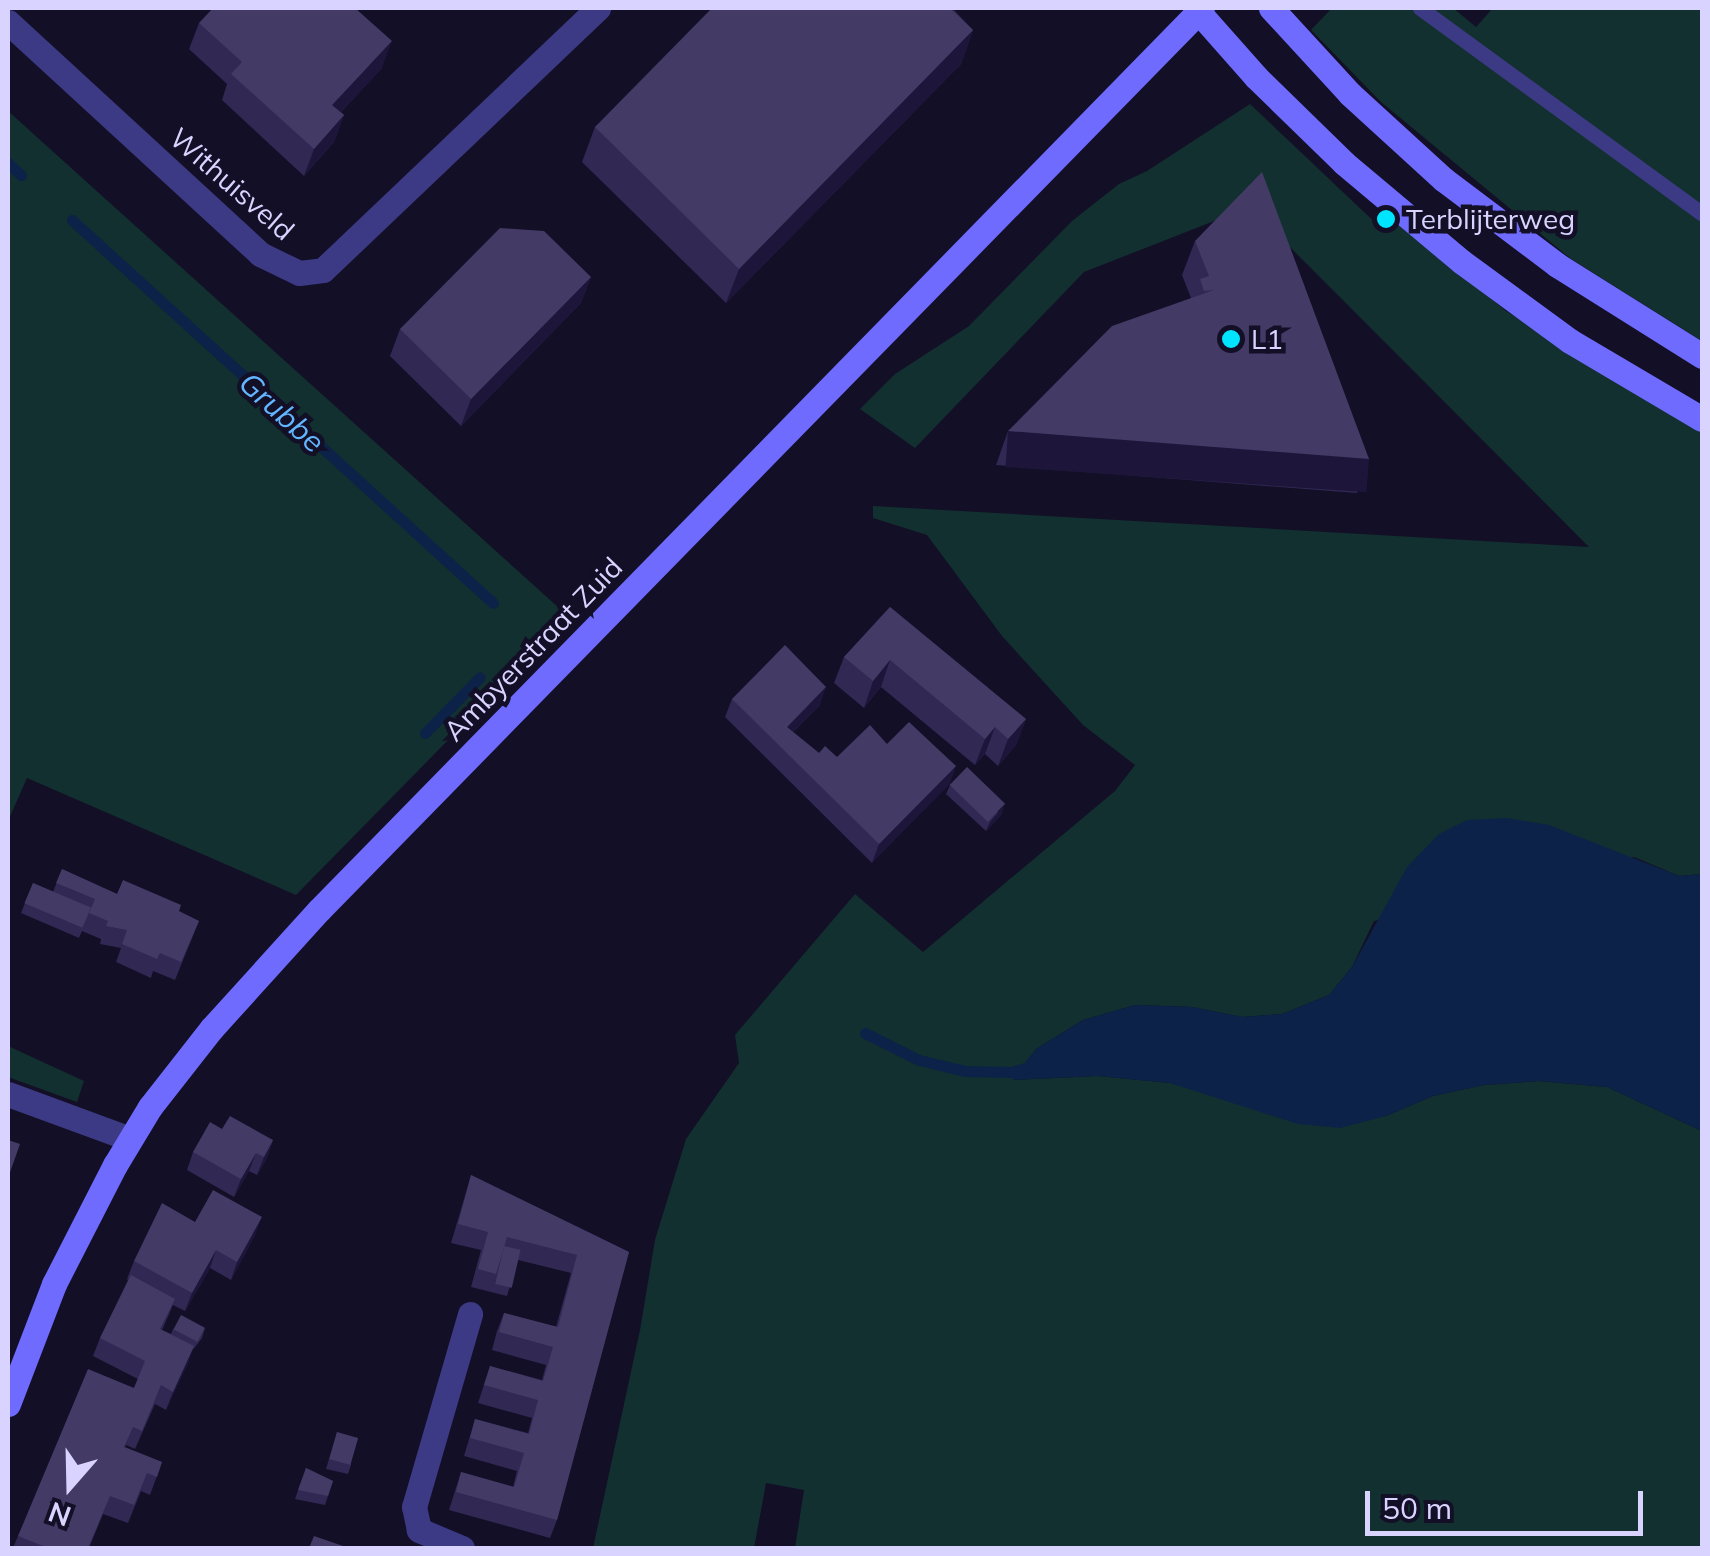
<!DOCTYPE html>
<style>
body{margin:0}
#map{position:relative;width:1710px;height:1556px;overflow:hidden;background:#130f26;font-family:Mulish,sans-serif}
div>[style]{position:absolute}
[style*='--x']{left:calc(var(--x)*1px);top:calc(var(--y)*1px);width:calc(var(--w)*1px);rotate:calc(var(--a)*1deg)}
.green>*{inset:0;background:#12302f}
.water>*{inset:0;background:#0c2248}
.stream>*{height:11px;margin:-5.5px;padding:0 5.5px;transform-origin:5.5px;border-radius:5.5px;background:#0c2248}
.lane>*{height:15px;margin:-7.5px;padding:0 7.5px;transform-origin:7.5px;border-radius:7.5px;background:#3d3a85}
.street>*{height:25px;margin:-12.5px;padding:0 12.5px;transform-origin:12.5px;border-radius:12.5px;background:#3d3a85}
.secondary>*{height:25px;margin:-12.5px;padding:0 12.5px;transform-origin:12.5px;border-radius:12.5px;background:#6f6bff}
.wall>*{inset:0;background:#312854}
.shaded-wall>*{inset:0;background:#1d163a;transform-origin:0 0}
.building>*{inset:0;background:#433a66;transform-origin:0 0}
.dots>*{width:28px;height:28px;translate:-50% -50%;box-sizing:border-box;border:5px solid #130f26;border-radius:50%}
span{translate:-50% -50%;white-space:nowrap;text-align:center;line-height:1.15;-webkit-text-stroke:9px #130f26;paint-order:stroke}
.street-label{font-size:28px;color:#d9d4ff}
.poi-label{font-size:28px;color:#d9d4ff}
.left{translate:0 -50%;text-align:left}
.water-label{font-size:30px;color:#62b6ff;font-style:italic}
.frame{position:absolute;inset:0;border:10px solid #d9d4ff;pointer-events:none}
.north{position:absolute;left:20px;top:1436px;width:100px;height:100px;-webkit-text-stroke:8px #130f26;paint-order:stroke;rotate:200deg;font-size:28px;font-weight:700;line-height:40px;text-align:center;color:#d9d4ff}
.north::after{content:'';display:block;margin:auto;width:35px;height:45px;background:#d9d4ff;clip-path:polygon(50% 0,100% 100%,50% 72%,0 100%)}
.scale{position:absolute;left:1365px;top:1491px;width:278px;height:45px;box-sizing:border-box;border:5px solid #d9d4ff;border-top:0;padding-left:12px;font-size:30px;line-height:35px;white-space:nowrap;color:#d9d4ff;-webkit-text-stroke:8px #130f26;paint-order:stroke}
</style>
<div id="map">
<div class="green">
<i style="clip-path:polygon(1332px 8px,1453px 8px,1476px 27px,1493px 8px,1702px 8px,1702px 341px,1571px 259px,1381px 102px,1311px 30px)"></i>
<i style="clip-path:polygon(1250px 104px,1384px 231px,1397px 223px,1506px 311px,1702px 428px,1702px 874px,1679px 876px,1634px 857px,1374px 921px,1352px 967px,1329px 995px,1282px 1014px,1242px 1017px,1192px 1007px,1135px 1005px,1083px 1020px,1036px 1049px,1013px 1080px,1098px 1076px,1170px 1083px,1234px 1101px,1386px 1116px,1433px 1096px,1484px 1085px,1539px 1081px,1607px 1087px,1702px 1131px,1702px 1548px,795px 1548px,804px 1490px,766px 1483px,754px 1548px,593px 1548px,640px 1330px,655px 1240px,686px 1139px,739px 1063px,735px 1035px,855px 894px,923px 952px,1115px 791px,1135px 765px,1083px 725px,1002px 636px,927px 535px,873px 518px,873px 506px,1589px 547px,1250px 207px,1084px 272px,915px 448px,860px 409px,895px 374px,969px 326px,1072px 221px,1119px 184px,1147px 171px)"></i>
<i style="clip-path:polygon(8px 111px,569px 617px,296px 895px,27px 778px,8px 821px)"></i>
<i style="clip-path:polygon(8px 1046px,84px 1081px,77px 1102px,8px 1077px)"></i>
</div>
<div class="water">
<i style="clip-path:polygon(1507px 818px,1549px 825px,1679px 876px,1702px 874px,1702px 1131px,1607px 1087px,1539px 1081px,1484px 1085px,1433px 1096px,1386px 1116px,1340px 1128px,1298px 1124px,1170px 1083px,1098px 1076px,1012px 1080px,1036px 1049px,1083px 1020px,1135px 1005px,1192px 1007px,1242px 1017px,1282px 1014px,1329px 995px,1352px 967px,1407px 867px,1439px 834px,1467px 820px)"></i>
</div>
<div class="stream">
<i style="--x:8;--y:163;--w:18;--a:43"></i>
<i style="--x:72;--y:220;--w:569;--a:42.29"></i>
<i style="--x:425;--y:733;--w:78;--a:-45.5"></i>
<i style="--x:865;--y:1033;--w:60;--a:26.6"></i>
<i style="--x:919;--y:1060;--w:47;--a:13.4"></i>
<i style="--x:965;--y:1071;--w:46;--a:1.2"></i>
<i style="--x:1011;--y:1072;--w:22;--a:-16"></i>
</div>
<div class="lane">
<i style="--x:1420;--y:8;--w:349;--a:36.1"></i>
</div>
<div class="street">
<i style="--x:8;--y:22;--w:343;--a:42.6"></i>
<i style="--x:260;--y:254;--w:43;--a:26"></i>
<i style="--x:299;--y:273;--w:24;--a:-7"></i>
<i style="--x:323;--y:270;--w:380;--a:-43.6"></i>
<i style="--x:8;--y:1094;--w:130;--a:20.2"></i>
<i style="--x:462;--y:1548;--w:47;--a:-157.3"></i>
<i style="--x:419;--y:1530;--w:24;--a:-102"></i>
<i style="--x:414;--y:1507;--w:201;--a:-73.8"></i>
</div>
<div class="secondary">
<i style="--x:1195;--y:8;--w:92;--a:48.5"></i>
<i style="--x:1256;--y:77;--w:123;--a:44.3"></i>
<i style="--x:1344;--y:163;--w:154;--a:40"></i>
<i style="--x:1462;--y:262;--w:134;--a:36.2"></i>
<i style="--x:1570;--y:341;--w:153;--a:30.6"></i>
<i style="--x:1271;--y:8;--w:117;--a:47.4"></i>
<i style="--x:1350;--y:94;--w:126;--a:42.4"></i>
<i style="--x:1443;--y:179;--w:143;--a:37"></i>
<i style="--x:1557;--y:265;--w:171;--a:32.1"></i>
<i style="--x:8;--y:1404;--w:129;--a:-69"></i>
<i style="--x:54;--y:1284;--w:134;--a:-62.9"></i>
<i style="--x:115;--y:1165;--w:68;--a:-58.9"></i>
<i style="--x:150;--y:1107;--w:100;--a:-51.9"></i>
<i style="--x:212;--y:1028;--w:159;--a:-47.8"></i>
<i style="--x:319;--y:910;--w:1262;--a:-45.61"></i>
</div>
<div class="wall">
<i style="clip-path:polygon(954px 10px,973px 30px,961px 64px,726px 303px,582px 162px,595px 127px)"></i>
<i style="clip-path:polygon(199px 23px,382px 68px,341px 112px,344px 115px,334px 142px,304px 176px,222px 100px,227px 84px,189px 49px)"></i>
<i style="clip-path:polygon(1195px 241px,1369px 459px,1357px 493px,996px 465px,1008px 431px,1191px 298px,1182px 275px)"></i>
<i style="clip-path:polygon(591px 277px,581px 303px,461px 426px,390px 356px,400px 329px)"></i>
<i style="clip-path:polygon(890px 607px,1026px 719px,1016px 745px,998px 766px,985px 754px,975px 765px,881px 687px,864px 708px,834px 683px,844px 657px)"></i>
<i style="clip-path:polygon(732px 699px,820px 705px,793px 732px,819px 753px,837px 757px,887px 744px,956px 766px,872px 863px,725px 717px)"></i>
<i style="clip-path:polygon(950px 785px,1002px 814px,986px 831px,946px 794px)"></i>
<i style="clip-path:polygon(62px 869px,117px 894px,179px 912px,199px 921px,175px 980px,153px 971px,151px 978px,116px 962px,121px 948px,100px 944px,101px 939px,82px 931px,79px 938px,21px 913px,33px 883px,53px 892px)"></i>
<i style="clip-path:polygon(222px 1129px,273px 1140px,267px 1158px,257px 1175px,249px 1171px,234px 1197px,187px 1170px,193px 1152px)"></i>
<i style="clip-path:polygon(471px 1175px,629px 1252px,557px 1520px,550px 1538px,449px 1510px,461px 1472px,513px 1487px,517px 1471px,464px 1456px,475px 1419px,528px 1433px,532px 1418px,478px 1403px,490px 1366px,542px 1380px,546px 1365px,492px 1350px,497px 1331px,504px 1313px,556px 1327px,571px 1273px,518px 1260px,507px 1296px,471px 1287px,481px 1250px,451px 1243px)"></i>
<i style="clip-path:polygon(195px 1222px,255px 1235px,231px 1280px,210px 1268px,185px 1311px,173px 1305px,162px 1330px,171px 1334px,173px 1329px,205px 1328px,202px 1338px,192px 1351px,166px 1410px,155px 1404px,135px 1449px,126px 1445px,125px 1447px,162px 1462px,150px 1495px,141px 1491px,128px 1523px,103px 1514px,89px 1548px,13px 1548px,18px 1536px,134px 1388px,138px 1379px,93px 1356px,100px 1338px,128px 1280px,127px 1279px,134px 1261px)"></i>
<i style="clip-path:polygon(337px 1432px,351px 1465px,348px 1474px,326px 1469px)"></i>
<i style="clip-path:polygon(306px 1468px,333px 1481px,325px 1505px,295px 1499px)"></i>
</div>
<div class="shaded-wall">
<i style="clip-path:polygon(973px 30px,961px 64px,726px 303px,739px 269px)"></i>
<i style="clip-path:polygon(392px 41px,382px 68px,323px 131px,332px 105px)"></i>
<i style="clip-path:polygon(344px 115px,334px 142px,304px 176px,314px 149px)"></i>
<i style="clip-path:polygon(591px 277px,581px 303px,461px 426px,471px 399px)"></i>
<i style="left:1008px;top:431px;width:362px;height:36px;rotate:4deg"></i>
<i style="clip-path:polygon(890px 660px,881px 687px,864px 708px,873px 681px)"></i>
<i style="clip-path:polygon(826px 687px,820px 705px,780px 745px,787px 727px)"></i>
<i style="clip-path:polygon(1026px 719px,1016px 745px,998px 766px,1008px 739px)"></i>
<i style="clip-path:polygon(995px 727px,985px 754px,975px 765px,985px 739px)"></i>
<i style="clip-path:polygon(956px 766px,950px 784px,872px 863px,879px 844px)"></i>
<i style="clip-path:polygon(1005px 804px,1002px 814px,986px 831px,990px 822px)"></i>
<i style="clip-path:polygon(273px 1140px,267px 1158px,257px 1175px,264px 1157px)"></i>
<i style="clip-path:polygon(256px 1153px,249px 1171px,234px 1197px,241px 1179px)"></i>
<i style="clip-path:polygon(262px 1217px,255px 1235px,231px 1280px,237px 1262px)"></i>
<i style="clip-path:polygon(216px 1250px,210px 1268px,185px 1311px,192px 1293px)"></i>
<i style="clip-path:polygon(194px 1346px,188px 1364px,166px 1410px,173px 1392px)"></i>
</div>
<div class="building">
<i style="clip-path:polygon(213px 8px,355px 8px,392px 41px,332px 105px,344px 115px,314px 149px,231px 74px,242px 62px,199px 23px)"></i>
<i style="clip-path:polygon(712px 8px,950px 8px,973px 30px,739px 269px,595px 127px)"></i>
<i style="clip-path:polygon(1262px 172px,1369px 459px,1008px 431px,1112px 326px,1214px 290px,1204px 291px,1200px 279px,1209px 276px,1195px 241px)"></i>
<i style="clip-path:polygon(500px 228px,544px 231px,591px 277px,471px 399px,400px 329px)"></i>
<i style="clip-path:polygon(890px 607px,1026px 719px,1008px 739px,995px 727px,985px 739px,890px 660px,873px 681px,844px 657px)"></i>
<i style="clip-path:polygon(785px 645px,826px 687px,787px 727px,819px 753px,825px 746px,837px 757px,870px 725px,887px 744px,909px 722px,956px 766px,879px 844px,732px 699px)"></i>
<i style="left:967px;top:767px;width:53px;height:25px;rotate:44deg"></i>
<i style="clip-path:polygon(62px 869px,117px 894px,123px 880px,181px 905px,179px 911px,199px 921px,181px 962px,160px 953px,157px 959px,122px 944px,127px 930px,106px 926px,108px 921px,89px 913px,95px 899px,56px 883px)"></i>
<i style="left:33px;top:883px;width:63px;height:22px;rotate:23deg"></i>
<i style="clip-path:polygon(230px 1116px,273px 1140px,264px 1157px,256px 1153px,241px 1179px,193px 1152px,210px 1122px,222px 1129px)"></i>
<i style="clip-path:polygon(8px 1140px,20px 1144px,8px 1178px)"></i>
<i style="clip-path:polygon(471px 1175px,629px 1252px,557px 1520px,456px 1492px,461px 1472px,514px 1487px,524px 1453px,470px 1438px,475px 1419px,529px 1434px,538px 1400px,484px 1385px,490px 1366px,543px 1381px,553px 1347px,499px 1332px,504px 1313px,558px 1327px,577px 1255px,507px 1237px,496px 1274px,478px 1269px,488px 1232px,458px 1224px)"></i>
<i style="clip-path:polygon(213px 1190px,262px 1217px,237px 1262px,216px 1250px,192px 1293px,134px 1261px,162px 1203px,195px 1222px)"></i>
<i style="left:504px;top:1246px;width:17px;height:39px;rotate:13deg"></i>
<i style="clip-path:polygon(131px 1275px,175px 1299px,160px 1329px,194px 1346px,173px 1392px,161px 1385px,142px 1431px,133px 1427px,124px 1447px,162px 1462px,157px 1477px,147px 1473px,134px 1505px,110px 1496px,88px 1548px,48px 1548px,18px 1536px,88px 1369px,134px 1388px,145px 1361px,100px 1338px)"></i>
<i style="left:181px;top:1315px;width:27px;height:16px;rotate:28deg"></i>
<i style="left:337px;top:1432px;width:22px;height:28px;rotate:16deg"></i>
<i style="clip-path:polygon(306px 1468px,333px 1481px,328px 1496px,298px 1490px)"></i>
<i style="clip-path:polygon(314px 1536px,349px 1548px,309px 1548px)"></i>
</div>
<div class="dots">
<i style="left:1386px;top:219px;background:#00e5ff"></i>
<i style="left:1231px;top:339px;background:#00e5ff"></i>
</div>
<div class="street-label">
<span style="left:232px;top:184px;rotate:41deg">Withuisveld</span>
<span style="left:533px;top:649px;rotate:-46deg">Ambyerstraat Zuid</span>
</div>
<div class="poi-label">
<span class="left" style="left:1406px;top:219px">Terblijterweg</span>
<span class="left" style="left:1251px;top:339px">L1</span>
</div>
<div class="water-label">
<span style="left:282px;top:412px;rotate:42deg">Grubbe</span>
</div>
<div class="frame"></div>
<div class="north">N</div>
<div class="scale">50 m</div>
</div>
